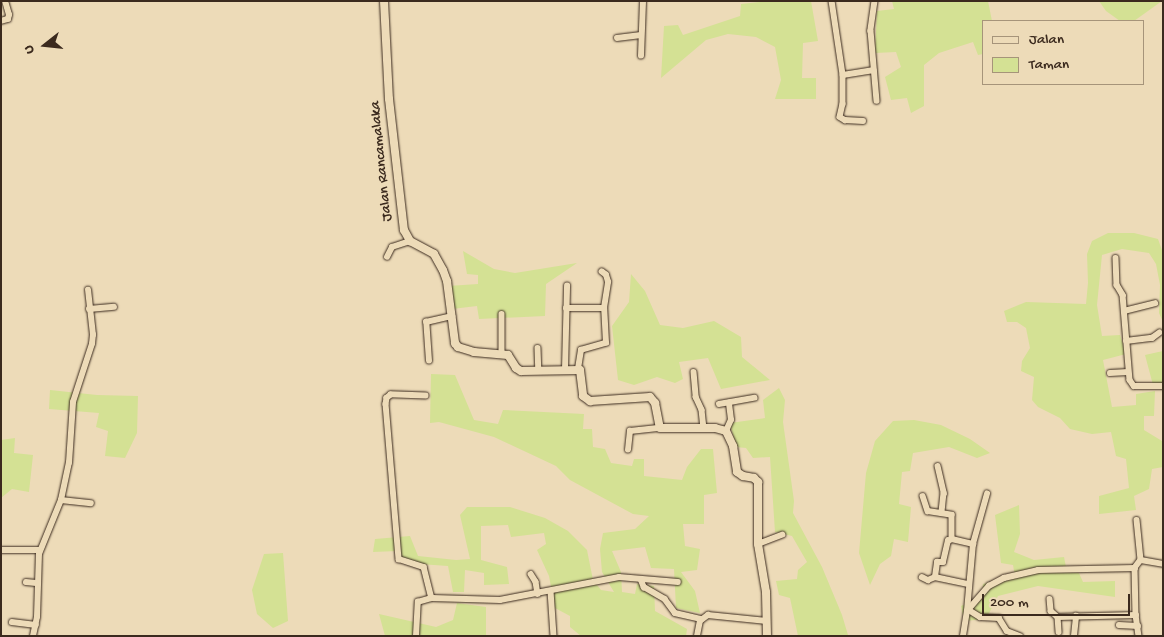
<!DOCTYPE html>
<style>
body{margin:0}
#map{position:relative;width:1164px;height:637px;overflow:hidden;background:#eddbb8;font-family:"Gochi Hand",sans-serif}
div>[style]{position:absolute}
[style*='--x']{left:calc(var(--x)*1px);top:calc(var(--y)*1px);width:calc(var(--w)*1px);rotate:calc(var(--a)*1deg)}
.green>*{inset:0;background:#d4e194}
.roads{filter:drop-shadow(0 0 1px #3b2a1e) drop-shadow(0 0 1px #3b2a1e)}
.street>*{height:5.5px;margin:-2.75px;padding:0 2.75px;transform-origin:2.75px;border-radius:2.75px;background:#eddbb8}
.secondary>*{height:8px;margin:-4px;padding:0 4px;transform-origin:4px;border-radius:4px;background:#eddbb8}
span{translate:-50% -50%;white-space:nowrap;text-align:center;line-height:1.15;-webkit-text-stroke:4px #eddbb8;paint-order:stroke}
.street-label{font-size:15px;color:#3b2a1e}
.frame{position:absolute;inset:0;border:2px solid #3b2a1e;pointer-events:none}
.legend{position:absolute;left:982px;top:20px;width:162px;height:65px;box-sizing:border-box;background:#eddbb8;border:1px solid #a6947a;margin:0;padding:6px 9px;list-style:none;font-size:15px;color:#3b2a1e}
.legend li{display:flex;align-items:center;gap:10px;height:25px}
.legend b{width:25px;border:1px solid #a6947a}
.north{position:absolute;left:20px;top:20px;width:50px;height:50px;-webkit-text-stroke:4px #eddbb8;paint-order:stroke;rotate:254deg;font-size:14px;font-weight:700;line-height:20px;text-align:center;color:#3b2a1e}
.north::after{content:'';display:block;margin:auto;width:18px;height:22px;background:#3b2a1e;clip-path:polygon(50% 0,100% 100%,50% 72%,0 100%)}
.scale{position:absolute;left:982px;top:594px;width:148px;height:22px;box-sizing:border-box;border:2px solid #3b2a1e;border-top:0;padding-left:6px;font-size:15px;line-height:18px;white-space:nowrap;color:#3b2a1e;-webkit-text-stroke:4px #eddbb8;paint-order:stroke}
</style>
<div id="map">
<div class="green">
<i style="clip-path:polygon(768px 1px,811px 1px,818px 41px,803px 43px,802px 78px,816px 78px,816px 99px,775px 99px,781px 80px,775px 47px,756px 37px,728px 34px,706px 40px,661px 78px,664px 26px,678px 25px,683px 35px,740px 16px,741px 4px)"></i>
<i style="clip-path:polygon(892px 1px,988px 1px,992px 21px,983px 21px,983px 54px,978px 55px,973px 42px,939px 53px,924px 65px,924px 106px,911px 113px,907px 98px,891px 100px,885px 77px,901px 67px,896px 52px,875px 53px,877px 11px,894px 9px)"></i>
<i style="clip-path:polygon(1099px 1px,1162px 1px,1134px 21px,1120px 21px,1106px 11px)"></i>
<i style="clip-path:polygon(1108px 233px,1134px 233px,1158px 239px,1163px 253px,1163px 322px,1159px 313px,1160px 285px,1156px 264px,1149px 253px,1122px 249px,1102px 255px,1097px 305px,1102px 336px,1120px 335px,1126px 354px,1103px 360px,1112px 407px,1136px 405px,1136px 394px,1155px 391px,1154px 416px,1144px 416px,1144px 430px,1162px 441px,1163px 467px,1152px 469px,1149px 489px,1134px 496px,1136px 510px,1099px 514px,1099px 496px,1129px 488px,1126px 459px,1116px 456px,1111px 432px,1092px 434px,1070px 429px,1060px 418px,1038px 407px,1032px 400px,1034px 377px,1021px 371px,1022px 361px,1030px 348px,1026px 328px,1017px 322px,1007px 322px,1004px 311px,1026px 302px,1086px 304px,1088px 283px,1087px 254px,1092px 241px)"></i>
<i style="clip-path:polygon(463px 251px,494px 269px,515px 273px,577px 263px,546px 284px,545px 316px,479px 319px,477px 306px,452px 309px,448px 286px,478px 284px,478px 275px,467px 274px)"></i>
<i style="clip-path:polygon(631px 274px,645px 291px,660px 325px,683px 328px,714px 321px,741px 337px,742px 357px,770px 380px,721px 389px,708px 358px,679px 362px,683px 379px,675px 383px,657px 377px,634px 385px,618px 380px,612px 326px,629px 302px)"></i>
<i style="clip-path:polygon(1163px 351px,1163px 384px,1153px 385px,1145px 355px)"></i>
<i style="clip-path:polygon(431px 374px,455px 375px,474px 420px,498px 424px,503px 410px,584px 414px,583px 429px,592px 429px,593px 447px,605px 449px,611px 463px,632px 466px,634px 459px,644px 459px,644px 476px,682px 480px,687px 467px,701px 449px,713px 449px,717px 493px,704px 495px,704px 524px,683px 524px,685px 546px,700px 549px,697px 570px,681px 572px,695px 591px,700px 613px,676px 608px,674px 569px,651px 568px,645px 547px,612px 551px,621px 572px,622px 592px,635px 594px,637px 584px,654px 586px,655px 611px,687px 629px,686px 636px,581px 636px,570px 627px,570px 616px,555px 608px,549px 576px,537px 550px,546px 544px,544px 533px,511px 537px,508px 525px,481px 526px,481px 560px,507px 567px,509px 584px,484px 585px,484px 573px,465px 570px,464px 592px,453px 592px,448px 566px,405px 563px,397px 551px,373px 552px,375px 539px,410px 536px,418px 556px,456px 560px,470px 559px,460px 515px,467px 507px,510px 507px,545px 518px,568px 531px,587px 550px,593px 580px,601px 590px,614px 592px,602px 572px,600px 549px,603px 533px,635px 529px,649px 516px,633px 514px,570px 480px,556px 466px,494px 437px,439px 422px,430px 423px)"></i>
<i style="clip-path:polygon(779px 388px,785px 400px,783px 422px,794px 501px,793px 513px,822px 567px,842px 615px,848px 635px,852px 636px,798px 636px,790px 598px,779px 595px,776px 581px,797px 579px,798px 570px,807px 562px,792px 536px,775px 532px,770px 457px,753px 458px,746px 448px,736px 447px,730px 423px,765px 418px,763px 400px)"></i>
<i style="clip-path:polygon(50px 390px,97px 395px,138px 396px,137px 433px,125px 458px,105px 456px,108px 431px,96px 427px,99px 413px,49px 409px)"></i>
<i style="clip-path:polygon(914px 420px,941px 425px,970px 439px,990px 453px,977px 458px,949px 447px,913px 453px,910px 471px,902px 472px,899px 504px,911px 507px,908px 542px,894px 539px,891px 556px,880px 564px,870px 585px,859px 553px,866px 473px,875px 441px,893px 421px)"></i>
<i style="clip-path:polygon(15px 438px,14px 453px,33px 455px,29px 492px,12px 489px,1px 498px,1px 440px)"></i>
<i style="clip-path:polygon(1019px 505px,1020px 534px,1014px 552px,1034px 560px,1064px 557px,1067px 572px,1079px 573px,1083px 582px,1115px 581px,1115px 597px,1038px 586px,998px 596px,986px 619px,964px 621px,961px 606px,982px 596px,983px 584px,1015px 576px,1013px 565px,1001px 563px,995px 515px)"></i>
<i style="clip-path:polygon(283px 553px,288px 621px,273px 628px,257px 614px,252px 590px,264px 554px)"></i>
<i style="clip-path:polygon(457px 603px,486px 607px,486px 636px,385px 636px,379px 614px,436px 627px,453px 620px)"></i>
</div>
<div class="roads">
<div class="street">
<i style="--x:832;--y:1;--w:75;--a:81.5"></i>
<i style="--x:843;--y:75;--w:29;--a:90"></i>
<i style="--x:843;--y:104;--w:13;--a:103"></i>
<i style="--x:840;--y:117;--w:6;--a:31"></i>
<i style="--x:845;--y:120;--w:18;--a:3"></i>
<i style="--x:875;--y:1;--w:30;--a:98"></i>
<i style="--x:871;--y:31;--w:70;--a:85.1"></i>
<i style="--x:1;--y:21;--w:7;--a:-16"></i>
<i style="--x:8;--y:19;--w:4;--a:-76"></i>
<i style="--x:9;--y:15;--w:15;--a:-106"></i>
<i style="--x:617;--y:38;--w:24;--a:-7"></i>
<i style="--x:641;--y:56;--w:55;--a:-87.9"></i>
<i style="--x:843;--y:75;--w:31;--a:-9"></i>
<i style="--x:387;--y:257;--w:11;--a:-63"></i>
<i style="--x:392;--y:247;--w:19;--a:-18"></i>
<i style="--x:1116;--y:258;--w:27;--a:88"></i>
<i style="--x:1117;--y:285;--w:12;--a:59"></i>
<i style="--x:1123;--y:295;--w:85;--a:85.3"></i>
<i style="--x:1130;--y:380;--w:7;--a:56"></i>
<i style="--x:1134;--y:386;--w:29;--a:0"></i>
<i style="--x:566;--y:308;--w:38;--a:0"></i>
<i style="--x:89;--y:309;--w:25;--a:-5"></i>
<i style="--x:1124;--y:311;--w:32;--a:-14"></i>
<i style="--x:502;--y:314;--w:40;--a:90"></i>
<i style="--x:1126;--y:341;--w:26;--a:-7"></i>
<i style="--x:1152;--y:338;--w:9;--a:-36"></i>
<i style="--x:538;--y:348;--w:23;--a:88"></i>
<i style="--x:429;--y:361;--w:39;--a:-94"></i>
<i style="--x:426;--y:322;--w:27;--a:-13"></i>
<i style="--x:578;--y:369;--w:19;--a:-81"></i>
<i style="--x:581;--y:350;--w:26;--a:-16"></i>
<i style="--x:606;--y:343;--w:35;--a:-93"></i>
<i style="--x:604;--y:308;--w:26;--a:-81"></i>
<i style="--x:608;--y:282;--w:7;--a:-106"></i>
<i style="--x:606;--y:275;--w:5;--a:-143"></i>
<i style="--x:565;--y:370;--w:84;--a:-88.6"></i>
<i style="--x:694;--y:372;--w:25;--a:85"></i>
<i style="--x:696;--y:397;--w:14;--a:65"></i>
<i style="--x:702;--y:410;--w:18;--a:84"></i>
<i style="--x:1110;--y:373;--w:18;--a:-3"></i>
<i style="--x:426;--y:396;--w:35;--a:-178"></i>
<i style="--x:391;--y:395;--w:5;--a:143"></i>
<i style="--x:387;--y:398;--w:6;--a:99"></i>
<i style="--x:386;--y:404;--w:156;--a:85.2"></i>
<i style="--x:399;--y:559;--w:26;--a:18"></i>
<i style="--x:424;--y:567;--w:32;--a:76"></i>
<i style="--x:719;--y:404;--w:36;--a:-10"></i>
<i style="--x:726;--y:431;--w:12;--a:-66"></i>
<i style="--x:731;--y:420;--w:17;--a:-97"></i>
<i style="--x:628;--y:450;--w:19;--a:-84"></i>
<i style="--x:630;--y:431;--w:30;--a:-6"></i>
<i style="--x:938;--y:466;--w:28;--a:77"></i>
<i style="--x:944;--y:493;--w:20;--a:96"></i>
<i style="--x:923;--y:496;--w:16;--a:72"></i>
<i style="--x:928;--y:511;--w:24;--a:9"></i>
<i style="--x:952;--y:515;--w:24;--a:90"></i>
<i style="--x:952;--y:539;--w:22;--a:13"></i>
<i style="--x:61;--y:500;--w:30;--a:6"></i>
<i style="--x:1137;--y:520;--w:40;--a:84.3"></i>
<i style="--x:1141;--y:560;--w:10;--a:127"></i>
<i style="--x:1135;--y:568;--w:47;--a:88.8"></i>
<i style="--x:1136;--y:615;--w:21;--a:82"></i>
<i style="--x:758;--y:544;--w:26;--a:-21"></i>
<i style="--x:1;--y:550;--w:39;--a:0"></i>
<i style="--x:1141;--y:560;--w:22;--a:10"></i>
<i style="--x:531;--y:574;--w:9;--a:58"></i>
<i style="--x:536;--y:582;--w:12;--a:81"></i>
<i style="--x:922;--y:577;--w:7;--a:27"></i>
<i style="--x:928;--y:580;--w:8;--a:-23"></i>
<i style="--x:935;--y:577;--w:34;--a:12"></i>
<i style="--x:935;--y:577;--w:15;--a:-82"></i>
<i style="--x:937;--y:562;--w:6;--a:0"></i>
<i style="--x:943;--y:562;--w:22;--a:-77"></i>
<i style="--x:948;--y:541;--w:4;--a:-27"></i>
<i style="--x:641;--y:579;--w:9;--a:69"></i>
<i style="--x:644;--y:587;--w:24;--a:30"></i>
<i style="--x:665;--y:599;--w:17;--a:54"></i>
<i style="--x:675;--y:613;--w:27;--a:13"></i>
<i style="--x:26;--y:582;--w:10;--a:6"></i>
<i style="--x:551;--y:591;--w:45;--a:86.2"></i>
<i style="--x:1050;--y:599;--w:12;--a:85"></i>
<i style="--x:1051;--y:611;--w:9;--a:41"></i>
<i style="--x:1058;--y:617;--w:78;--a:-1.5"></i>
<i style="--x:969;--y:610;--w:13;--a:32"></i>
<i style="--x:980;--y:617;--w:19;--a:3"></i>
<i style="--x:999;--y:618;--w:15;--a:58"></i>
<i style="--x:1007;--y:631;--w:14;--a:21"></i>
<i style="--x:967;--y:611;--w:67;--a:-84.9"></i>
<i style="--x:973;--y:544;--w:52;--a:-74.4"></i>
<i style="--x:1058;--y:617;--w:15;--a:86"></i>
<i style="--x:12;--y:622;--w:24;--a:7"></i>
<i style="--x:1119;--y:625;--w:19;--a:3"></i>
<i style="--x:33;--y:636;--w:19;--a:-78"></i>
<i style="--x:37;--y:617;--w:63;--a:-88.2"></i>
<i style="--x:39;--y:554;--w:58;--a:-67.8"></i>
<i style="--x:61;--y:500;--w:38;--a:-78"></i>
<i style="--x:69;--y:463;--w:61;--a:-86.2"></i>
<i style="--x:73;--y:402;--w:61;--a:-71.9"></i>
<i style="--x:92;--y:344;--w:9;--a:-84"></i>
<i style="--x:93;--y:335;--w:45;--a:-96.3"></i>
<i style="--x:416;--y:636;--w:34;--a:-87"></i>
<i style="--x:418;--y:602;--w:15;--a:-16"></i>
<i style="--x:432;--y:598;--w:68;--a:1.7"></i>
<i style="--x:500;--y:600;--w:121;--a:-10.9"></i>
<i style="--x:619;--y:577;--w:59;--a:4.8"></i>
<i style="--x:697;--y:636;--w:15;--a:-79"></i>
<i style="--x:700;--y:621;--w:10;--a:-37"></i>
<i style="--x:708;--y:615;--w:59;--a:5.8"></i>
<i style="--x:963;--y:636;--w:25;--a:-81"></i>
<i style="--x:967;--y:611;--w:33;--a:-49"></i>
<i style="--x:989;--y:586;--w:17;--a:-28"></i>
<i style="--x:1004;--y:578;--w:35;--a:-13"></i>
<i style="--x:1038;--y:570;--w:97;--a:-1.2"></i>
<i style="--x:1074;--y:636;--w:20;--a:-84"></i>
</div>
<div class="secondary">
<i style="--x:384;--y:1;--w:98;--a:87.1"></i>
<i style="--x:389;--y:99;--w:132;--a:83.5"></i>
<i style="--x:404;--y:230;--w:13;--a:61"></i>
<i style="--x:410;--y:241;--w:27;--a:28"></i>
<i style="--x:434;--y:254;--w:18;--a:61"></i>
<i style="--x:443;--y:270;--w:12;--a:70"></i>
<i style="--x:447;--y:281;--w:63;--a:82.6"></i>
<i style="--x:455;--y:343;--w:5;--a:53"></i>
<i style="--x:458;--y:347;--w:17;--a:17"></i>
<i style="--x:474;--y:352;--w:34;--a:5"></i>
<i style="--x:508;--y:355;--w:15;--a:58"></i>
<i style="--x:516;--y:368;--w:6;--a:31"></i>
<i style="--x:521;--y:371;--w:59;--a:-1"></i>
<i style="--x:580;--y:370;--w:26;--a:83"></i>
<i style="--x:583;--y:396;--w:9;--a:36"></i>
<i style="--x:590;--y:401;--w:60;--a:-3.8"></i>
<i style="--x:650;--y:397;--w:8;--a:50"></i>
<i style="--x:655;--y:403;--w:25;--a:79"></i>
<i style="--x:660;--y:428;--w:55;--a:0"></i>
<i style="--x:715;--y:428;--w:11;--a:15"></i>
<i style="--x:726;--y:431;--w:17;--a:65"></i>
<i style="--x:733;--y:446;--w:26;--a:81"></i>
<i style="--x:737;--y:472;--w:7;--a:34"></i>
<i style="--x:743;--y:476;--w:11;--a:10"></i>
<i style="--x:754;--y:478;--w:6;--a:45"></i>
<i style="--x:758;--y:482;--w:62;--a:90"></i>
<i style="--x:758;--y:544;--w:49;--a:80.5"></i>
<i style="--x:766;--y:592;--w:44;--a:88.7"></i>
</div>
</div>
<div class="street-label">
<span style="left:382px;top:161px;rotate:-96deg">Jalan Rancamalaka</span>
</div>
<div class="frame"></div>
<ul class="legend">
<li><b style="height:6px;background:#eddbb8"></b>Jalan</li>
<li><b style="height:14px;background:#d4e194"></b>Taman</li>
</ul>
<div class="north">U</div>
<div class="scale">200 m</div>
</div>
